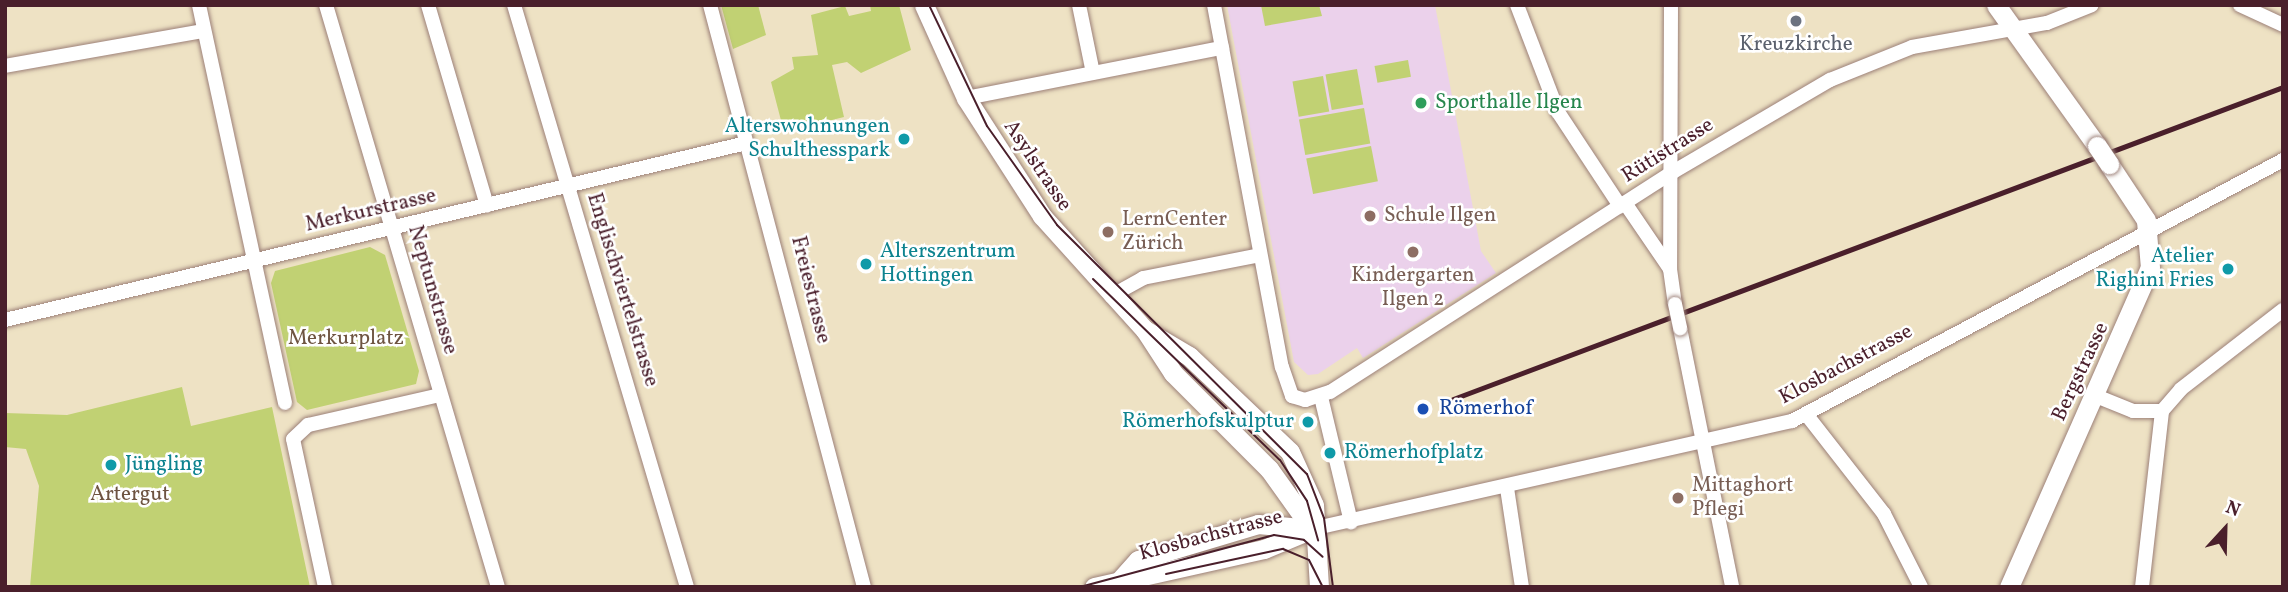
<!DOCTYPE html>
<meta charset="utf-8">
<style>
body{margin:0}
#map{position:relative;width:2288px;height:592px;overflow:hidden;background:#eee2c4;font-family:Vollkorn,serif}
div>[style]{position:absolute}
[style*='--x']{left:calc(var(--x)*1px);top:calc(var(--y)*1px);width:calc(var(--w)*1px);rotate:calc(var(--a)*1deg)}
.built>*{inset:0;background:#ebd1eb}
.green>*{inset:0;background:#c1d173;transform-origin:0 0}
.roads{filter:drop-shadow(0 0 2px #9c8078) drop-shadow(0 0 2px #9c8078)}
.street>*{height:14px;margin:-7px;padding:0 7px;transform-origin:7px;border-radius:7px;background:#fff}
.secondary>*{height:19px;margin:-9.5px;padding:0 9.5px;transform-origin:9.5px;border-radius:9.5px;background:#fff}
.tram>*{height:2px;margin:-1px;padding:0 1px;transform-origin:1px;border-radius:1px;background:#4a1f2b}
.rail>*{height:5px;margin:-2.5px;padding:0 2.5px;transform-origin:2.5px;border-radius:2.5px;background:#4a1f2b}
.bridges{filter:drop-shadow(0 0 2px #9c8078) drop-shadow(0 0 2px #9c8078)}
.street-bridge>*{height:14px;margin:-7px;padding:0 7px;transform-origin:7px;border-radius:7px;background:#fff}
.secondary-bridge>*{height:19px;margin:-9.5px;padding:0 9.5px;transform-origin:9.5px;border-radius:9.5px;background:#fff}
.dots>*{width:19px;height:19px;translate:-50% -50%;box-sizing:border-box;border:4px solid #fff;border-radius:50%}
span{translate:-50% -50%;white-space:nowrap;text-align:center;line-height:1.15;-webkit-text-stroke:5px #fff;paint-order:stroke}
.worship-label{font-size:21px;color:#5b616d}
.leisure-label{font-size:21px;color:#27864d}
.left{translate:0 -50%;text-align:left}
.culture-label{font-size:21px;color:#0d838f}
.right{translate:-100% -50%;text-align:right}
.street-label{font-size:21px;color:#4a1f2b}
.education-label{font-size:21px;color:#785e54}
.park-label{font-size:21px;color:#6e5441}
.transit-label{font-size:21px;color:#164399}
.frame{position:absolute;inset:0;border:7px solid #4a1f2b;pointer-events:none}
.north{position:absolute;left:2190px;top:494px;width:70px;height:70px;-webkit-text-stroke:5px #fff;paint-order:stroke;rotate:22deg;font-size:19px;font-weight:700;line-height:28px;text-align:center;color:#4a1f2b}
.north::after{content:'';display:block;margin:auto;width:24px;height:32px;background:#4a1f2b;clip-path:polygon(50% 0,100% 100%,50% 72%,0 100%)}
</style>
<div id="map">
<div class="built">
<i style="clip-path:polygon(1227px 5px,1435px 5px,1481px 251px,1496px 273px,1363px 358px,1357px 348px,1318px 374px,1308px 375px,1294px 362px)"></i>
</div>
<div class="green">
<i style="clip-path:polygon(721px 5px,758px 5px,766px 35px,733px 49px)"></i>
<i style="clip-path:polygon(870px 5px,899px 5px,911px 50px,861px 73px,847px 62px,832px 65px,844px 117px,784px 132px,771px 82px,794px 69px,792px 57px,818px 55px,811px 15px,845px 6px,849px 16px,871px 11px)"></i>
<i style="clip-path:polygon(1261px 5px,1319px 5px,1322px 16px,1265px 26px)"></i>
<i style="left:1408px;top:60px;width:17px;height:34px;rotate:80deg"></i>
<i style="left:1357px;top:69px;width:36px;height:32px;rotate:80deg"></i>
<i style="left:1323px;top:76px;width:36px;height:31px;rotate:80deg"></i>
<i style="left:1364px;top:108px;width:36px;height:66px;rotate:80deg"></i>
<i style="left:1371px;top:146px;width:36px;height:66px;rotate:79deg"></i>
<i style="clip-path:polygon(370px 247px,385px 255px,419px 371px,416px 384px,307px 410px,297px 402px,271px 283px,275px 271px)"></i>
<i style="clip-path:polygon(182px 387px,191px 426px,272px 407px,310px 587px,30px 587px,39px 486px,26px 449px,5px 447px,5px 413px,67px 415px)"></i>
</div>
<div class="roads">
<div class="street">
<i style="--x:199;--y:5;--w:407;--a:77.8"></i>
<i style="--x:326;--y:5;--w:607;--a:73.54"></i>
<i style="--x:428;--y:5;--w:209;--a:73.6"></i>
<i style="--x:514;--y:5;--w:607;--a:73.45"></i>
<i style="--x:710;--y:5;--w:602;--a:75.18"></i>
<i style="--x:1079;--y:5;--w:69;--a:78.4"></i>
<i style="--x:1214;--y:5;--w:368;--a:79.4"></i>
<i style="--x:1282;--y:367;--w:31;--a:71"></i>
<i style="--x:1292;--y:396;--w:14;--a:17"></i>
<i style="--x:1305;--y:400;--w:26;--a:-18"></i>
<i style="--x:1330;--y:392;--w:407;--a:-32.7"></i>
<i style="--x:1673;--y:172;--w:182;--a:-30.4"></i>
<i style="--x:1830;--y:80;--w:88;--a:-21.9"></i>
<i style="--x:1912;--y:47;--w:137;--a:-10.1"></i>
<i style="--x:2047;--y:23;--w:48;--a:-21.8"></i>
<i style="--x:1517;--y:5;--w:115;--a:69"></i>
<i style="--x:1558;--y:112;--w:113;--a:56.6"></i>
<i style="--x:1671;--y:5;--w:264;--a:90.2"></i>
<i style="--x:1670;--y:269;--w:35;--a:82"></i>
<i style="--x:2240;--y:5;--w:47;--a:24.9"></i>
<i style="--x:5;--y:66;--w:202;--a:-10"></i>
<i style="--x:966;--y:98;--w:261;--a:-11.1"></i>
<i style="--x:1625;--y:203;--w:80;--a:55.7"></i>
<i style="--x:1111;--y:296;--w:37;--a:-29"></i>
<i style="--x:1143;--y:278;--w:119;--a:-11.1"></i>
<i style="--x:5;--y:320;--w:762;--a:-13.43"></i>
<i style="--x:1680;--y:328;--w:264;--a:78.6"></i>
<i style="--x:2096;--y:396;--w:40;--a:22"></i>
<i style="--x:2133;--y:411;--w:29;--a:0"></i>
<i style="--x:1321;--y:397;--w:129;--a:76.5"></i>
<i style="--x:1806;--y:414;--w:127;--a:52"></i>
<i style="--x:1884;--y:514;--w:82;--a:63.1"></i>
<i style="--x:1507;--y:488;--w:100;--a:81.4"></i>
<i style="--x:1312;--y:529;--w:492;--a:-12.7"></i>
<i style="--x:1792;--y:421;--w:556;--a:-27.99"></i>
<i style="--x:325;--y:587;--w:151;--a:-102.2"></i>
<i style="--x:293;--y:439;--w:21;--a:-43"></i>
<i style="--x:308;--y:425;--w:135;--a:-12.8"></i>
<i style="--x:2142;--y:587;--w:177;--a:-83.5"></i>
<i style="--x:2162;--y:411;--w:29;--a:-49"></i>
<i style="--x:2181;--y:389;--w:129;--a:-37.8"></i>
</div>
<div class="secondary">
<i style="--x:924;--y:5;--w:102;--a:65.7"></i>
<i style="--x:966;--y:98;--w:140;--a:57.2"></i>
<i style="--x:1042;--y:216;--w:154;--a:47.9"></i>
<i style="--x:1145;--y:330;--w:51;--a:30.6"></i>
<i style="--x:1189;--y:356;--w:139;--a:43.5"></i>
<i style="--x:1290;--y:452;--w:58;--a:65.6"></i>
<i style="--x:1314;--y:505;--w:82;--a:86.5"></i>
<i style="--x:1996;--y:5;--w:173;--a:54.4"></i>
<i style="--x:1145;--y:330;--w:51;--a:56.9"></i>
<i style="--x:1173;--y:373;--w:136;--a:45"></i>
<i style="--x:1269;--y:469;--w:74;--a:54.4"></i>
<i style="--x:1120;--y:580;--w:27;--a:-48"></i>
<i style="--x:1138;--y:560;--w:125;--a:-16.7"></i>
<i style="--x:1258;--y:524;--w:53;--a:5.4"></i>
<i style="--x:1094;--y:587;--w:174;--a:-12.6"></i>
<i style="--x:1264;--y:549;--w:52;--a:-22.6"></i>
<i style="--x:2009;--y:587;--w:349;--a:-66.2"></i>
<i style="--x:2150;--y:268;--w:48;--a:-94.8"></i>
<i style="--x:2146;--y:220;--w:67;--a:-123.5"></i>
</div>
</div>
<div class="tram">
<i style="--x:929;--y:5;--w:134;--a:64.4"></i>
<i style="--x:987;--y:126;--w:121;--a:54.7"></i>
<i style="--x:1057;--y:225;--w:353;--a:44.9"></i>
<i style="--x:1307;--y:474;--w:47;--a:68.9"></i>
<i style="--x:1324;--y:518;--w:70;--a:82.6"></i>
<i style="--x:1093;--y:279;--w:260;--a:44.1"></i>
<i style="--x:1280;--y:460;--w:49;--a:56.6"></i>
<i style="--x:1307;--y:501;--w:41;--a:74.2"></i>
<i style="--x:1166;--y:574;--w:120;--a:-12.1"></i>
<i style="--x:1283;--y:549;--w:28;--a:23"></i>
<i style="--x:1309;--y:560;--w:30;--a:63"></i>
<i style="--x:1080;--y:587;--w:201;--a:-15"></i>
<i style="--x:1274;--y:535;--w:30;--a:9"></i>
<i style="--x:1304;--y:540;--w:25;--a:42"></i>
</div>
<div class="rail">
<i style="--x:1453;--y:399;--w:887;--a:-20.6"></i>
</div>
<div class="bridges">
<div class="street-bridge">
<i style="--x:1675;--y:304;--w:25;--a:78"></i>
</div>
<div class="secondary-bridge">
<i style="--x:2097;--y:146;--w:22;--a:56"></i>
</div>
</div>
<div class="dots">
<i style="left:1796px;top:21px;background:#6b7280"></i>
<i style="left:1421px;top:103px;background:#2e9e5b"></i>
<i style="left:904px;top:139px;background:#0f9aa8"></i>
<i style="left:1370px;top:216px;background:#8d6e63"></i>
<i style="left:1108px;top:232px;background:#8d6e63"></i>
<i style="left:1413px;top:252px;background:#8d6e63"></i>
<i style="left:866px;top:264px;background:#0f9aa8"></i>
<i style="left:2228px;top:269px;background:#0f9aa8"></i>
<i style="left:1423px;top:409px;background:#1a4fb4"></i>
<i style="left:1308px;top:422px;background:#0f9aa8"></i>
<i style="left:1330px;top:453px;background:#0f9aa8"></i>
<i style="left:111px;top:465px;background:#0f9aa8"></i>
<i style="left:1678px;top:498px;background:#8d6e63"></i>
</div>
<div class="worship-label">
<span style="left:1796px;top:45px">Kreuzkirche</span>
</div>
<div class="leisure-label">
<span class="left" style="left:1435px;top:103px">Sporthalle Ilgen</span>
</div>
<div class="culture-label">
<span class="right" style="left:890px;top:139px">Alterswohnungen<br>Schulthesspark</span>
<span class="left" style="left:880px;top:264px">Alterszentrum<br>Hottingen</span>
<span class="right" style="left:2214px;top:269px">Atelier<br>Righini Fries</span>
<span class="right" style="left:1294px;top:422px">Römerhofskulptur</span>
<span class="left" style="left:1344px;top:453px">Römerhofplatz</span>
<span class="left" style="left:125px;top:465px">Jüngling</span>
</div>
<div class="street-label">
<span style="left:1668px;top:151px;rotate:-32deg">Rütistrasse</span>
<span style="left:1037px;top:166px;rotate:56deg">Asylstrasse</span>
<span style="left:371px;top:211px;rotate:-13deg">Merkurstrasse</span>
<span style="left:432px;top:290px;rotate:74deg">Neptunstrasse</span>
<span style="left:622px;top:290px;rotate:73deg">Englischviertelstrasse</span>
<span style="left:810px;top:290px;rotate:76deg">Freiestrasse</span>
<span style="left:1846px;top:365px;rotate:-28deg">Klosbachstrasse</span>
<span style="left:2081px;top:372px;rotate:-65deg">Bergstrasse</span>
<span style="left:1211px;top:536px;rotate:-15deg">Klosbachstrasse</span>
</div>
<div class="education-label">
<span class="left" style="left:1384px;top:216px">Schule Ilgen</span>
<span class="left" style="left:1122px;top:232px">LernCenter<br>Zürich</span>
<span style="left:1413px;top:288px">Kindergarten<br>Ilgen 2</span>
<span class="left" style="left:1692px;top:498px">Mittaghort<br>Pflegi</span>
</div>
<div class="park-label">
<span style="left:346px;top:339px">Merkurplatz</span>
<span style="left:130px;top:495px">Artergut</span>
</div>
<div class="transit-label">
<span class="left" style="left:1439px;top:409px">Römerhof</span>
</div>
<div class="frame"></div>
<div class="north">N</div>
</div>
